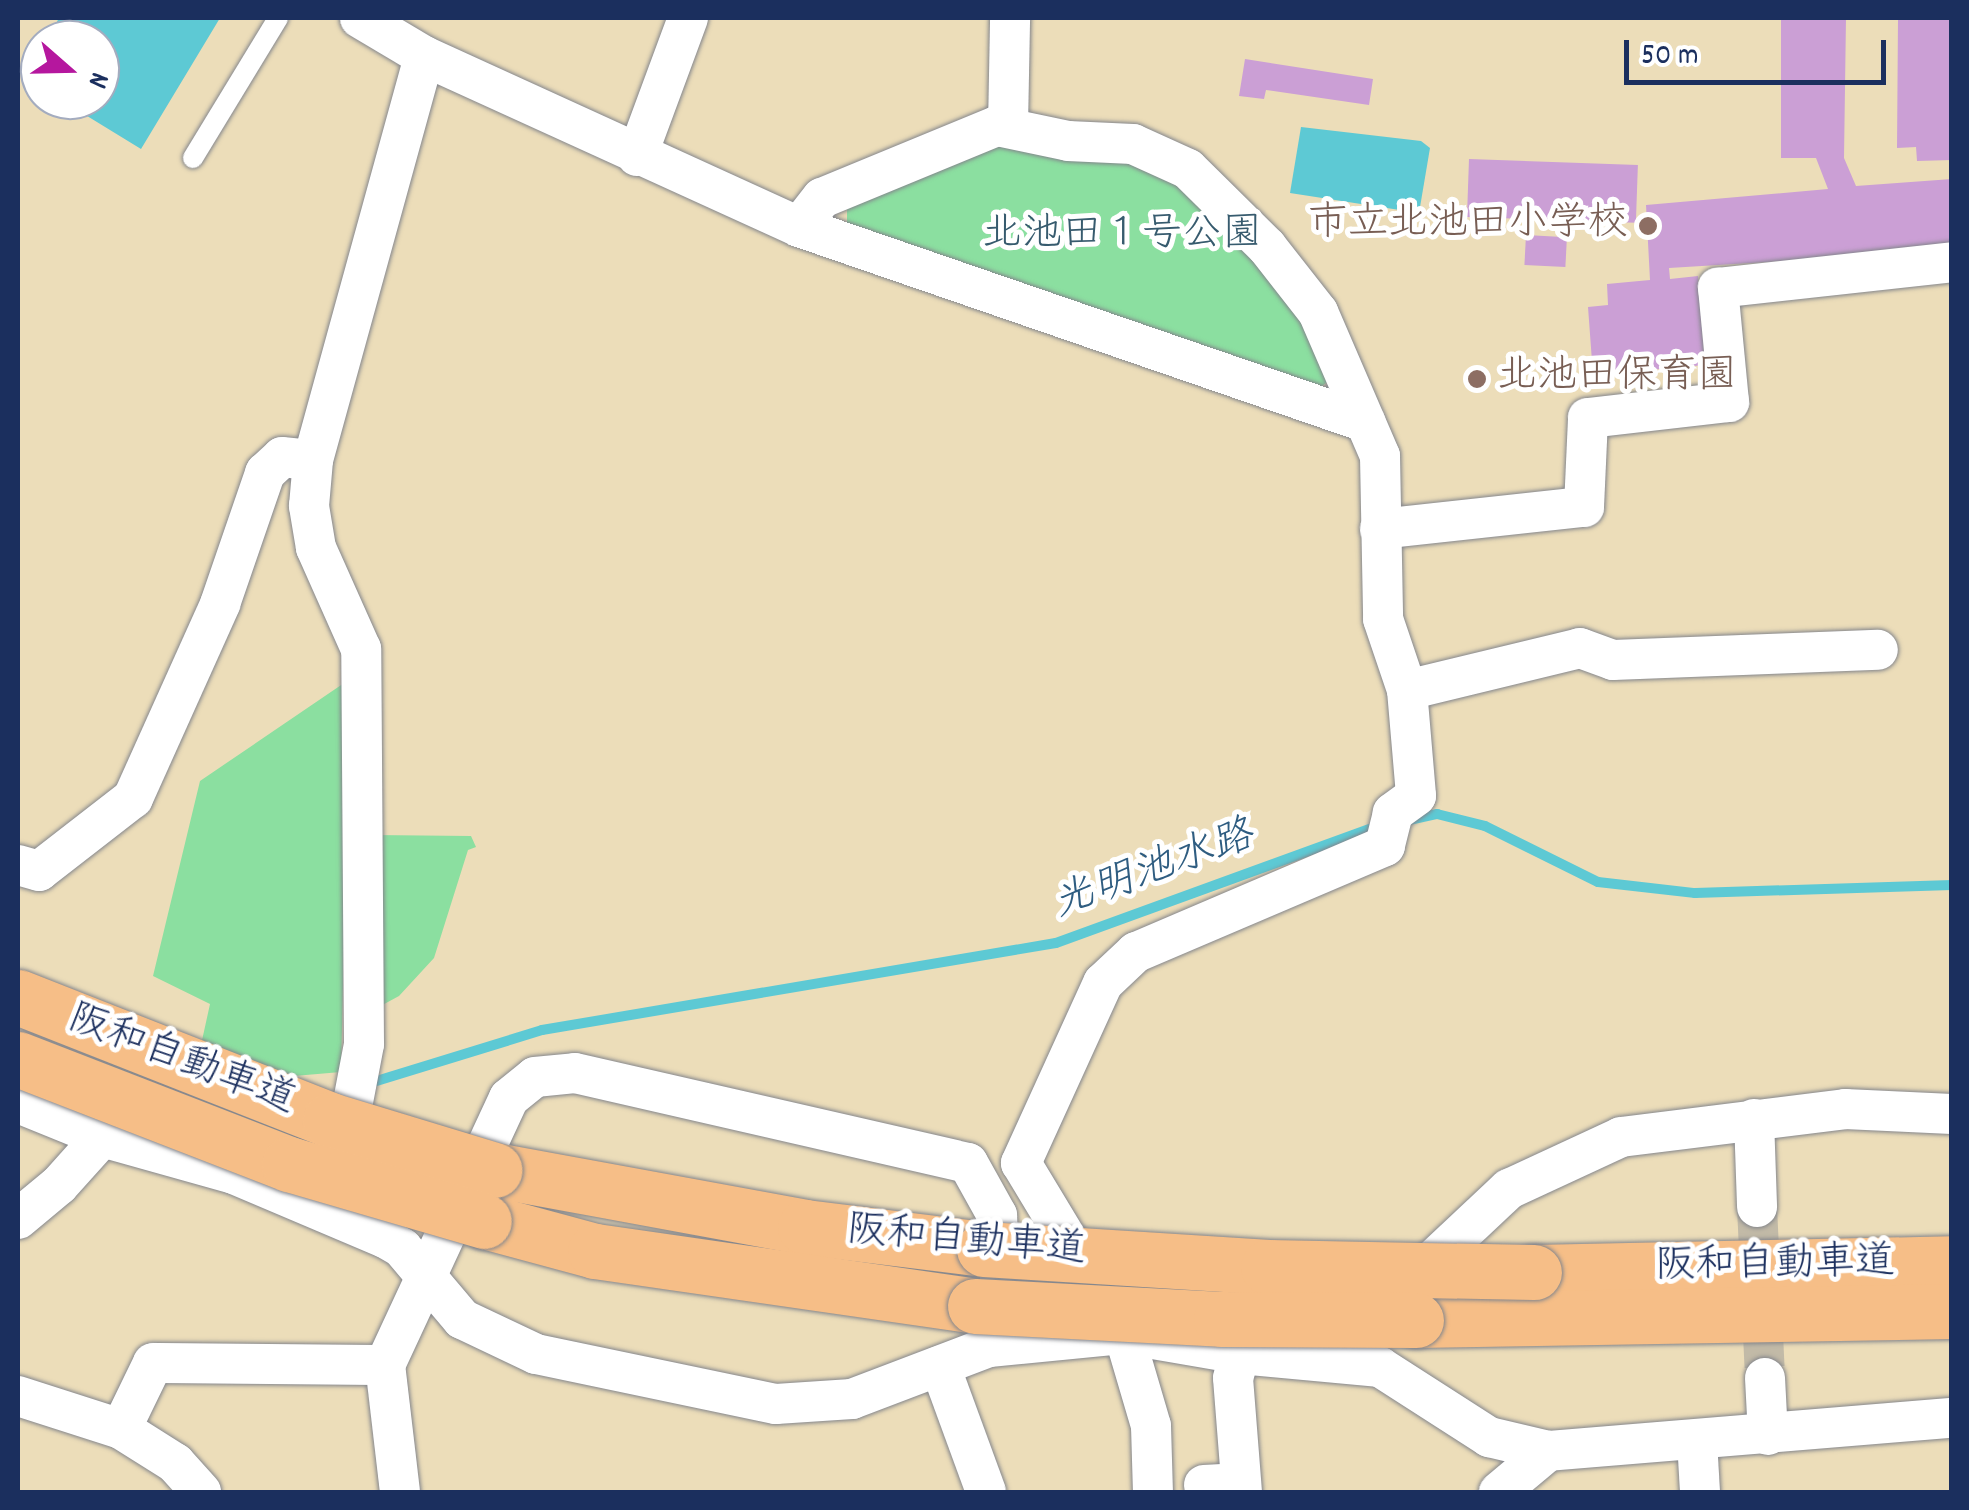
<!DOCTYPE html>
<meta charset="utf-8">
<style>
body{margin:0}
#map{position:relative;width:1969px;height:1510px;overflow:hidden;background:#ecddb9;font-family:Dekko,"Klee One",sans-serif}
div>[style]{position:absolute}
[style*='--x']{left:calc(var(--x)*1px);top:calc(var(--y)*1px);width:calc(var(--w)*1px);rotate:calc(var(--a)*1deg)}
.green>*{inset:0;background:#8bdfa0}
.water>*{inset:0;background:#5dc9d4}
.stream>*{height:10px;margin:-5px;padding:0 5px;transform-origin:5px;border-radius:5px;background:#5dc9d4}
.building>*{inset:0;background:#cb9fd5;transform-origin:0 0}
.street-tunnel>*{height:40px;margin-top:-20px;transform-origin:0;background:repeating-linear-gradient(90deg,#c2baa7 0 40px,transparent 0 60px)}
.roads{filter:drop-shadow(0 0 2px #84868c) drop-shadow(0 0 2px #84868c)}
.lane>*{height:20px;margin:-10px;padding:0 10px;transform-origin:10px;border-radius:10px;background:#fff}
.street>*{height:40px;margin:-20px;padding:0 20px;transform-origin:20px;border-radius:20px;background:#fff}
.highway>*{height:55px;margin:-27.5px;padding:0 27.5px;transform-origin:27.5px;border-radius:27.5px;background:#f6be87}
.bridges{filter:drop-shadow(0 0 2px #84868c) drop-shadow(0 0 2px #84868c)}
.highway-bridge>*{height:55px;margin:-27.5px;padding:0 27.5px;transform-origin:27.5px;border-radius:27.5px;background:#f6be87}
.dots>*{width:28px;height:28px;translate:-50% -50%;box-sizing:border-box;border:5px solid #fff;border-radius:50%}
span{translate:-50% -50%;white-space:nowrap;text-align:center;line-height:1.15;-webkit-text-stroke:10px #fff;paint-order:stroke}
.education-label{font-size:40px;color:#785e54}
.right{translate:-100% -50%;text-align:right}
.left{translate:0 -50%;text-align:left}
.park-label{font-size:40px;color:#375b6e}
.street-label{font-size:40px;color:#1b2f5e}
.water-label{font-size:42px;color:#2f5d81;font-style:italic}
.frame{position:absolute;inset:0;border:20px solid #1b2f5e;pointer-events:none}
.north{position:absolute;left:20px;top:20px;width:100px;height:100px;box-sizing:border-box;background:#fff;border:2px solid #a4acbf;border-radius:50%;rotate:110deg;font-size:28px;font-weight:700;line-height:40px;text-align:center;color:#1b2f5e}
.north::after{content:'';display:block;margin:auto;width:35px;height:45px;background:#b5179e;clip-path:polygon(50% 0,100% 100%,50% 72%,0 100%)}
.scale{position:absolute;left:1624px;top:40px;width:262px;height:45px;box-sizing:border-box;border:5px solid #1b2f5e;border-top:0;padding-left:12px;font-size:30px;line-height:35px;white-space:nowrap;color:#1b2f5e;-webkit-text-stroke:8px #fff;paint-order:stroke}
</style>
<div id="map">
<div class="green">
<i style="clip-path:polygon(997px 143px,1144px 161px,1187px 182px,1301px 318px,1333px 377px,1321px 387px,847px 224px,847px 205px)"></i>
<i style="clip-path:polygon(350px 679px,341px 1072px,294px 1076px,201px 1045px,210px 1004px,153px 976px,200px 781px)"></i>
<i style="clip-path:polygon(373px 835px,471px 836px,476px 847px,468px 850px,434px 958px,399px 996px,375px 1009px)"></i>
</div>
<div class="water">
<i style="clip-path:polygon(59px 18px,220px 18px,141px 149px,61px 100px,100px 100px,100px 40px,47px 40px)"></i>
<i style="clip-path:polygon(1301px 127px,1421px 141px,1430px 148px,1419px 213px,1290px 193px)"></i>
</div>
<div class="stream">
<i style="--x:1409;--y:820;--w:29;--a:-12"></i>
<i style="--x:1437;--y:814;--w:49;--a:14"></i>
<i style="--x:1485;--y:826;--w:126;--a:26.4"></i>
<i style="--x:1598;--y:882;--w:98;--a:6.5"></i>
<i style="--x:1695;--y:893;--w:257;--a:-1.8"></i>
<i style="--x:370;--y:1083;--w:180;--a:-17.1"></i>
<i style="--x:542;--y:1030;--w:521;--a:-9.61"></i>
<i style="--x:1056;--y:943;--w:343;--a:-20"></i>
</div>
<div class="building">
<i style="clip-path:polygon(1781px 18px,1846px 18px,1844px 158px,1856px 186px,1952px 179px,1952px 251px,1669px 268px,1670px 279px,1698px 276px,1705px 365px,1593px 375px,1588px 307px,1608px 305px,1607px 284px,1650px 280px,1646px 205px,1828px 189px,1816px 158px,1781px 158px)"></i>
<i style="clip-path:polygon(1898px 18px,1952px 18px,1952px 160px,1917px 161px,1916px 147px,1897px 148px)"></i>
<i style="clip-path:polygon(1245px 59px,1373px 79px,1369px 105px,1266px 90px,1264px 99px,1239px 96px)"></i>
<i style="left:1469px;top:159px;width:169px;height:58px;rotate:2deg"></i>
<i style="left:1526px;top:235px;width:41px;height:30px;rotate:3deg"></i>
</div>
<div class="street-tunnel">
<i style="--x:1757;--y:1207;--w:171;--a:87.3"></i>
</div>
<div class="roads">
<div class="lane">
<i style="--x:193;--y:158;--w:164;--a:-58.7"></i>
</div>
<div class="street">
<i style="--x:360;--y:18;--w:74;--a:30.7"></i>
<i style="--x:424;--y:56;--w:412;--a:24.5"></i>
<i style="--x:799;--y:227;--w:599;--a:19.01"></i>
<i style="--x:1008;--y:127;--w:109;--a:-88.9"></i>
<i style="--x:637;--y:156;--w:147;--a:-69.7"></i>
<i style="--x:799;--y:227;--w:37;--a:-52"></i>
<i style="--x:822;--y:198;--w:189;--a:-22.4"></i>
<i style="--x:997;--y:126;--w:73;--a:11.9"></i>
<i style="--x:1068;--y:141;--w:65;--a:2.6"></i>
<i style="--x:1133;--y:144;--w:60;--a:24.4"></i>
<i style="--x:1188;--y:169;--w:111;--a:44.6"></i>
<i style="--x:1267;--y:247;--w:83;--a:51.9"></i>
<i style="--x:1318;--y:312;--w:157;--a:66.7"></i>
<i style="--x:1380;--y:456;--w:163;--a:88.9"></i>
<i style="--x:1383;--y:619;--w:75;--a:71.3"></i>
<i style="--x:1407;--y:690;--w:106;--a:85.1"></i>
<i style="--x:1416;--y:796;--w:29;--a:144"></i>
<i style="--x:1393;--y:813;--w:34;--a:104"></i>
<i style="--x:1385;--y:846;--w:271;--a:156.9"></i>
<i style="--x:1136;--y:952;--w:45;--a:136.8"></i>
<i style="--x:1103;--y:983;--w:198;--a:114.5"></i>
<i style="--x:1021;--y:1163;--w:200;--a:58.9"></i>
<i style="--x:1124;--y:1334;--w:96;--a:73.6"></i>
<i style="--x:1151;--y:1426;--w:66;--a:88.3"></i>
<i style="--x:1380;--y:529;--w:205;--a:-6.2"></i>
<i style="--x:1584;--y:507;--w:89;--a:-87.4"></i>
<i style="--x:1588;--y:418;--w:142;--a:-6.5"></i>
<i style="--x:1729;--y:402;--w:115;--a:-95.5"></i>
<i style="--x:1718;--y:288;--w:235;--a:-6.3"></i>
<i style="--x:1407;--y:690;--w:178;--a:-13.6"></i>
<i style="--x:1580;--y:648;--w:35;--a:20"></i>
<i style="--x:1613;--y:660;--w:265;--a:-2.2"></i>
<i style="--x:18;--y:865;--w:22;--a:16"></i>
<i style="--x:39;--y:871;--w:119;--a:-37.8"></i>
<i style="--x:133;--y:798;--w:213;--a:-65.8"></i>
<i style="--x:220;--y:604;--w:139;--a:-71"></i>
<i style="--x:265;--y:473;--w:23;--a:-43"></i>
<i style="--x:282;--y:457;--w:31;--a:6"></i>
<i style="--x:18;--y:1103;--w:91;--a:22"></i>
<i style="--x:102;--y:1137;--w:137;--a:15.7"></i>
<i style="--x:234;--y:1174;--w:164;--a:23"></i>
<i style="--x:385;--y:1238;--w:20;--a:30"></i>
<i style="--x:402;--y:1248;--w:93;--a:49.8"></i>
<i style="--x:462;--y:1319;--w:82;--a:25.3"></i>
<i style="--x:536;--y:1354;--w:245;--a:11.8"></i>
<i style="--x:776;--y:1404;--w:76;--a:-3.8"></i>
<i style="--x:852;--y:1399;--w:147;--a:-20.8"></i>
<i style="--x:989;--y:1347;--w:136;--a:-5.5"></i>
<i style="--x:1124;--y:1334;--w:118;--a:9.8"></i>
<i style="--x:1240;--y:1354;--w:141;--a:5.3"></i>
<i style="--x:1380;--y:1367;--w:130;--a:32.7"></i>
<i style="--x:1489;--y:1437;--w:61;--a:13.3"></i>
<i style="--x:1548;--y:1451;--w:405;--a:-4.7"></i>
<i style="--x:1754;--y:1119;--w:88;--a:88"></i>
<i style="--x:344;--y:1149;--w:107;--a:-79.2"></i>
<i style="--x:364;--y:1044;--w:395;--a:-90.4"></i>
<i style="--x:361;--y:649;--w:111;--a:-114"></i>
<i style="--x:316;--y:548;--w:43;--a:-99.5"></i>
<i style="--x:309;--y:506;--w:46;--a:-85"></i>
<i style="--x:313;--y:460;--w:419;--a:-74.6"></i>
<i style="--x:18;--y:1219;--w:53;--a:-39.7"></i>
<i style="--x:59;--y:1185;--w:64;--a:-48.1"></i>
<i style="--x:1413;--y:1279;--w:132;--a:-43.2"></i>
<i style="--x:1509;--y:1189;--w:123;--a:-24.9"></i>
<i style="--x:1621;--y:1137;--w:226;--a:-7.1"></i>
<i style="--x:1845;--y:1109;--w:107;--a:2.7"></i>
<i style="--x:1240;--y:1354;--w:25;--a:106"></i>
<i style="--x:1233;--y:1378;--w:114;--a:85.5"></i>
<i style="--x:940;--y:1366;--w:134;--a:69.9"></i>
<i style="--x:1765;--y:1378;--w:57;--a:87"></i>
<i style="--x:18;--y:1396;--w:108;--a:17.8"></i>
<i style="--x:121;--y:1429;--w:64;--a:32.2"></i>
<i style="--x:175;--y:1463;--w:39;--a:48"></i>
<i style="--x:121;--y:1429;--w:73;--a:-64.1"></i>
<i style="--x:153;--y:1363;--w:232;--a:0.5"></i>
<i style="--x:1697;--y:1440;--w:52;--a:86.7"></i>
<i style="--x:1204;--y:1485;--w:37;--a:-3"></i>
<i style="--x:400;--y:1492;--w:128;--a:-96.7"></i>
<i style="--x:385;--y:1365;--w:294;--a:-65.1"></i>
<i style="--x:509;--y:1098;--w:33;--a:-39"></i>
<i style="--x:535;--y:1077;--w:40;--a:-5.7"></i>
<i style="--x:575;--y:1073;--w:403;--a:12.9"></i>
<i style="--x:968;--y:1163;--w:60;--a:60.9"></i>
<i style="--x:997;--y:1215;--w:62;--a:87.2"></i>
<i style="--x:1499;--y:1492;--w:64;--a:-39.9"></i>
</div>
<div class="highway">
<i style="--x:495;--y:1170;--w:315;--a:10.4"></i>
<i style="--x:805;--y:1227;--w:180;--a:7"></i>
<i style="--x:484;--y:1221;--w:115;--a:15.1"></i>
<i style="--x:595;--y:1251;--w:384;--a:8.2"></i>
<i style="--x:1534;--y:1272;--w:418;--a:-1.2"></i>
<i style="--x:1416;--y:1320;--w:536;--a:-0.96"></i>
</div>
</div>
<div class="bridges">
<div class="highway-bridge">
<i style="--x:18;--y:997;--w:335;--a:21.5"></i>
<i style="--x:330;--y:1120;--w:172;--a:16.9"></i>
<i style="--x:18;--y:1059;--w:291;--a:21.2"></i>
<i style="--x:289;--y:1164;--w:203;--a:16.3"></i>
<i style="--x:984;--y:1249;--w:285;--a:3.6"></i>
<i style="--x:1268;--y:1267;--w:266;--a:1.1"></i>
<i style="--x:975;--y:1306;--w:246;--a:3"></i>
<i style="--x:1221;--y:1319;--w:195;--a:0.3"></i>
</div>
</div>
<div class="dots">
<i style="left:1648px;top:226px;background:#8d6e63"></i>
<i style="left:1477px;top:379px;background:#8d6e63"></i>
</div>
<div class="education-label">
<span class="right" style="left:1628px;top:226px">市立北池田小学校</span>
<span class="left" style="left:1497px;top:379px">北池田保育園</span>
</div>
<div class="park-label">
<span style="left:1122px;top:237px">北池田１号公園</span>
</div>
<div class="street-label">
<span style="left:181px;top:1062px;rotate:21deg">阪和自動車道</span>
<span style="left:966px;top:1243px;rotate:5deg">阪和自動車道</span>
<span style="left:1775px;top:1267px;rotate:-1deg">阪和自動車道</span>
</div>
<div class="water-label">
<span style="left:1154px;top:872px;rotate:-20deg">光明池水路</span>
</div>
<div class="frame"></div>
<div class="north">N</div>
<div class="scale">50 m</div>
</div>
